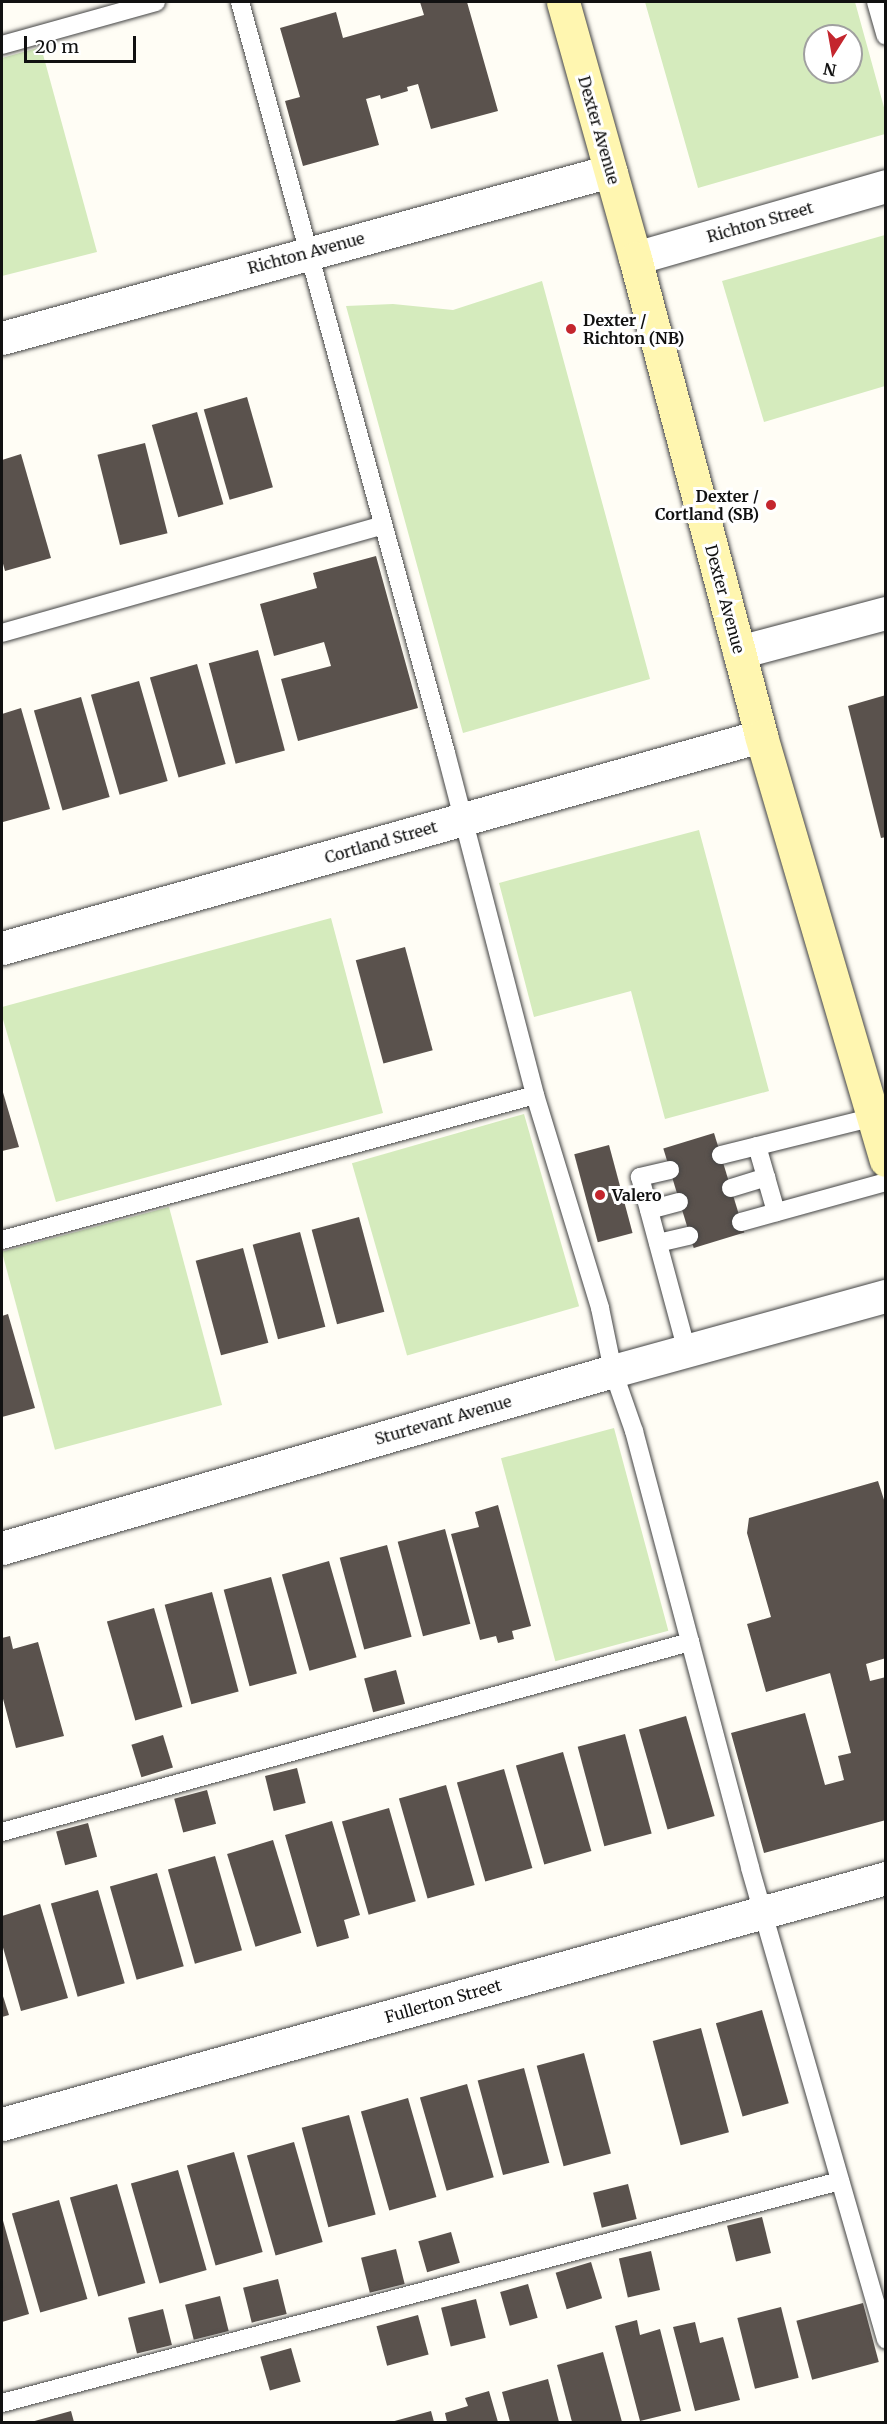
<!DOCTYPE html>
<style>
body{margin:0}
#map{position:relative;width:887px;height:2424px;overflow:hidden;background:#fffdf5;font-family:Merriweather,serif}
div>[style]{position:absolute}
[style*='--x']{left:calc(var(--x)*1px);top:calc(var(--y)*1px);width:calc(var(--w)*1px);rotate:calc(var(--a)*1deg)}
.green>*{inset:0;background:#d5ebbd;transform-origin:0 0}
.building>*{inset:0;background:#5a524d;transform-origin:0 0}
.roads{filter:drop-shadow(0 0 2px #444) drop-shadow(0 0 2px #444)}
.lane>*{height:18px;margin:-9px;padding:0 9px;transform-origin:9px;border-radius:9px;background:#fff}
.street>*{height:33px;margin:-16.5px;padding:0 16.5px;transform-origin:16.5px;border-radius:16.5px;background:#fff}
.secondary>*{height:33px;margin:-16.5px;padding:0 16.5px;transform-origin:16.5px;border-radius:16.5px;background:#fff6b0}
.dots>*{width:16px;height:16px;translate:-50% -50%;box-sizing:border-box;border:3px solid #fff;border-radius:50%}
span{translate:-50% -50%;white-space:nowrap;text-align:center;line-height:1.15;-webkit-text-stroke:6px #fff;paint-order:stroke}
.street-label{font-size:16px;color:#111}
.poi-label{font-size:16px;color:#111;font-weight:700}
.left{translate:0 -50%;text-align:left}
.right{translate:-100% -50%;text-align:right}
.frame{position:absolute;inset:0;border:3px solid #111;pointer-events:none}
.north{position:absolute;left:803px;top:24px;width:60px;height:60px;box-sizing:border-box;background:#fff;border:2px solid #a0a0a0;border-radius:50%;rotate:191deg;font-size:16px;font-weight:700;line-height:24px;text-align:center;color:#111}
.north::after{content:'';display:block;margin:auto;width:21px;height:27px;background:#c4262e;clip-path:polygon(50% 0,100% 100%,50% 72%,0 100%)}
.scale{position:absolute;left:24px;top:36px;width:112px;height:27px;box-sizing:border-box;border:3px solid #111;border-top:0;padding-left:8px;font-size:18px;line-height:21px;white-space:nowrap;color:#111;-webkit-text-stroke:4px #fff;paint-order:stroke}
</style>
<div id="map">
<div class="green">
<i style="clip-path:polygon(evenodd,645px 2px,855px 2px,885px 111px,885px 134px,698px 188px,645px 2px,815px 36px,851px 36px,851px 72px,815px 72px,815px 36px)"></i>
<i style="clip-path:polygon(41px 47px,97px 252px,2px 276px,2px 58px)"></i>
<i style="clip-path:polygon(885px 235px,885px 386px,764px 422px,722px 281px)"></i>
<i style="clip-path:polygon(542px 281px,650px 679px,463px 733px,346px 306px,393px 304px,453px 310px)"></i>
<i style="clip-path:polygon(699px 830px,769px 1091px,665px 1119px,631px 991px,534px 1017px,499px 883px)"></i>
<i style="clip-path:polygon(331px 918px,383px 1113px,56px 1202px,2px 1016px,2px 1007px)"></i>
<i style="left:524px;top:1114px;width:200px;height:179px;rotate:74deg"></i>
<i style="left:169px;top:1207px;width:205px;height:173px;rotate:75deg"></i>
<i style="left:614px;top:1428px;width:210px;height:117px;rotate:75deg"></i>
</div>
<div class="building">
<i style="clip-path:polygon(420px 2px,467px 2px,498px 111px,431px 129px,418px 84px,407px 87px,408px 91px,381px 99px,380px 95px,366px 99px,379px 145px,303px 166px,285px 101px,300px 97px,280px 28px,336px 12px,343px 38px,424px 15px)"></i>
<i style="left:247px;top:397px;width:94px;height:45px;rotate:74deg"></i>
<i style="left:197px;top:412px;width:96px;height:47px;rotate:74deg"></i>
<i style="left:145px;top:443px;width:93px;height:49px;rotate:76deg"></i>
<i style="clip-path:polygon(21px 454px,51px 558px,5px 571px,2px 560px,2px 460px)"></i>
<i style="clip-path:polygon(376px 556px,418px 708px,298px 741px,281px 679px,331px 666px,324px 642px,274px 656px,260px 604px,317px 588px,313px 573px)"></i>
<i style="left:258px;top:650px;width:104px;height:51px;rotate:75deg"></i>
<i style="left:197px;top:664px;width:104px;height:49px;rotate:74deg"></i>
<i style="left:139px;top:681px;width:104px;height:50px;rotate:74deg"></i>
<i style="clip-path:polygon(886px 695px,886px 837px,881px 838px,848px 706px)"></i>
<i style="left:81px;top:697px;width:104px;height:49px;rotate:74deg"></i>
<i style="clip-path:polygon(21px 708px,50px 809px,3px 822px,2px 714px)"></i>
<i style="left:405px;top:947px;width:107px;height:51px;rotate:75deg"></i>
<i style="clip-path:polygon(2px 1089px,19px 1147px,2px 1151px)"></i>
<i style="left:714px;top:1133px;width:104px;height:53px;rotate:73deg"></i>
<i style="left:609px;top:1145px;width:91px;height:36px;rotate:75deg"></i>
<i style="left:359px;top:1217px;width:98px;height:49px;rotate:75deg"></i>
<i style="left:300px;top:1232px;width:98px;height:49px;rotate:75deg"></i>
<i style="left:243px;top:1248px;width:98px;height:49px;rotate:75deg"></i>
<i style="clip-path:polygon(8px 1314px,35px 1408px,2px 1417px,2px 1316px)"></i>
<i style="clip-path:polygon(878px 1481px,886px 1506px,886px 1658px,866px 1664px,870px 1681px,886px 1677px,886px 1820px,764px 1853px,731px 1733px,805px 1713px,825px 1785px,844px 1780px,838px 1756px,851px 1753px,830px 1673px,766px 1692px,747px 1624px,771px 1617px,747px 1533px,749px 1518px)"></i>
<i style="clip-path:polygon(498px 1505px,531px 1626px,512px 1631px,514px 1639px,498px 1643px,496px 1636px,480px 1640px,451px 1534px,479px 1527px,475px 1512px)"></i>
<i style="left:445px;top:1529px;width:98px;height:49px;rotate:75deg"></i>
<i style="left:387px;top:1545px;width:95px;height:49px;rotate:75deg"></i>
<i style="left:329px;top:1561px;width:100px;height:49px;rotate:74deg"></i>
<i style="left:271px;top:1577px;width:100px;height:49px;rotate:75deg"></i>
<i style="left:212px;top:1592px;width:103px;height:49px;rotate:75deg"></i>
<i style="left:154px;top:1608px;width:103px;height:49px;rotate:74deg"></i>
<i style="clip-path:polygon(10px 1636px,13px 1649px,38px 1642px,64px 1736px,16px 1748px,2px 1695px,2px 1638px)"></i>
<i style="left:396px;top:1670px;width:35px;height:33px;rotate:75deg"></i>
<i style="left:686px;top:1716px;width:104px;height:49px;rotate:74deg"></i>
<i style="left:625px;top:1734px;width:103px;height:49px;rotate:75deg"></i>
<i style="left:163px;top:1735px;width:34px;height:33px;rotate:73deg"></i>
<i style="left:563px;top:1752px;width:103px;height:49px;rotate:74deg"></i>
<i style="left:297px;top:1768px;width:36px;height:33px;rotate:76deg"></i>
<i style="left:504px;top:1769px;width:103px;height:49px;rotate:74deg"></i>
<i style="left:446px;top:1785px;width:104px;height:49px;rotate:74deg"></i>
<i style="left:207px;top:1790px;width:35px;height:34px;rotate:75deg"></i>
<i style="left:389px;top:1808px;width:97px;height:49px;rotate:74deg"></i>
<i style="clip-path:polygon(332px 1821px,360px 1915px,344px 1920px,349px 1938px,317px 1947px,285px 1835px)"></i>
<i style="left:88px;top:1823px;width:35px;height:33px;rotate:75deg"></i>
<i style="left:273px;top:1840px;width:97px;height:48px;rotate:73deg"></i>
<i style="left:215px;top:1856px;width:98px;height:49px;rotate:74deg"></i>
<i style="left:157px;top:1873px;width:97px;height:49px;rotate:74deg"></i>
<i style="left:98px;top:1890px;width:97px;height:49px;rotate:74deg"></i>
<i style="clip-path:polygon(40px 1904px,68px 1998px,21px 2011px,2px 1944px,2px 1916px)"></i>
<i style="clip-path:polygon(2px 1993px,9px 2015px,2px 2017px)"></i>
<i style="left:762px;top:2010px;width:97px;height:48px;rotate:74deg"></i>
<i style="left:701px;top:2028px;width:108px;height:50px;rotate:75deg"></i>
<i style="left:584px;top:2053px;width:104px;height:49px;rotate:75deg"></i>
<i style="left:524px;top:2068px;width:98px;height:48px;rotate:75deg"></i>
<i style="left:467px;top:2084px;width:97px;height:49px;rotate:74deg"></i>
<i style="left:408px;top:2098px;width:103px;height:49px;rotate:74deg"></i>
<i style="left:349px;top:2115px;width:103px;height:49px;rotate:75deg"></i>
<i style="left:294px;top:2142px;width:104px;height:49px;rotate:74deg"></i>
<i style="left:234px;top:2152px;width:104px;height:49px;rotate:74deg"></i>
<i style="left:178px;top:2170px;width:104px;height:49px;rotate:74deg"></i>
<i style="left:117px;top:2184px;width:103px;height:49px;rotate:74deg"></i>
<i style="left:628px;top:2184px;width:36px;height:36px;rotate:76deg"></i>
<i style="left:59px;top:2200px;width:103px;height:49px;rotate:74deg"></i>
<i style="clip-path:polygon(2px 2217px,29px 2314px,2px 2322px)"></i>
<i style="left:762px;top:2217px;width:37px;height:36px;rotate:76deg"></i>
<i style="left:451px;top:2232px;width:32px;height:34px;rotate:74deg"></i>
<i style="left:396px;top:2249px;width:36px;height:36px;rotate:76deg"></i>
<i style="left:651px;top:2251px;width:40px;height:33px;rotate:77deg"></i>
<i style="left:591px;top:2262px;width:38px;height:37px;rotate:73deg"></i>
<i style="left:278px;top:2279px;width:36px;height:36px;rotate:76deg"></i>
<i style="left:528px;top:2284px;width:35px;height:29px;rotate:74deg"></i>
<i style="left:220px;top:2296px;width:36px;height:36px;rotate:76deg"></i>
<i style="left:476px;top:2299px;width:40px;height:36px;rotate:76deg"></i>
<i style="left:863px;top:2303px;width:61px;height:69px;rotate:75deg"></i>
<i style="left:781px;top:2307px;width:73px;height:45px;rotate:76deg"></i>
<i style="left:163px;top:2309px;width:37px;height:36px;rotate:76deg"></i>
<i style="left:418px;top:2315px;width:41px;height:43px;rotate:75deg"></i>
<i style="clip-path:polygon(637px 2320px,640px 2335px,660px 2329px,681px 2411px,640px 2421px,615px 2326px)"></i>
<i style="clip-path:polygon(695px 2322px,700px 2343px,723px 2337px,740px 2400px,695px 2411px,673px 2327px)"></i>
<i style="left:291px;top:2348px;width:35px;height:32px;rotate:74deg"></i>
<i style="clip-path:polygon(603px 2352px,622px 2422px,572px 2422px,557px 2365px)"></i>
<i style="clip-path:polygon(548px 2379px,559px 2422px,510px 2422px,502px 2392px)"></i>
<i style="clip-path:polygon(489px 2391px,498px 2422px,447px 2422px,445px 2413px,468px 2406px,465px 2398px)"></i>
<i style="clip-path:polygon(71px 2411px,74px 2422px,31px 2422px)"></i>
<i style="clip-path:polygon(431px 2411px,434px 2422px,391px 2422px)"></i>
</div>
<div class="roads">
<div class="lane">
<i style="--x:240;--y:2;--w:779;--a:74.66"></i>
<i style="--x:446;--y:753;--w:353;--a:75.4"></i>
<i style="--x:535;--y:1095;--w:223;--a:73"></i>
<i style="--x:600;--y:1308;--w:64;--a:78.3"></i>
<i style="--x:613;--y:1371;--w:64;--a:70.7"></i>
<i style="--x:634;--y:1431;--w:452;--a:75.1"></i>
<i style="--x:750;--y:1868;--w:491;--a:73.9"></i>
<i style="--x:876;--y:2;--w:35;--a:74"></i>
<i style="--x:2;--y:45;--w:160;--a:-15.6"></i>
<i style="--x:2;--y:633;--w:396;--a:-15.8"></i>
<i style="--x:757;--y:1146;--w:69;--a:73.9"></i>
<i style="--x:721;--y:1155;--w:158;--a:-13.9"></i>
<i style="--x:670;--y:1170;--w:31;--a:167"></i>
<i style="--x:640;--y:1177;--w:180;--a:74.9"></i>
<i style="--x:731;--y:1188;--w:37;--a:-17"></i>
<i style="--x:649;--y:1210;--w:31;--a:-15"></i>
<i style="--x:741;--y:1222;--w:150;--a:-15.4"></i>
<i style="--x:2;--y:1240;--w:552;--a:-15.22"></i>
<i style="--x:658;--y:1243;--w:32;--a:-13"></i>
<i style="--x:2;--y:1832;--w:714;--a:-15.44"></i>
<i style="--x:2;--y:2403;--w:867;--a:-14.84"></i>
</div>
<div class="street">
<i style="--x:635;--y:258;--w:261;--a:-16"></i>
<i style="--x:2;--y:338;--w:631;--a:-15.36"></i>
<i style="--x:739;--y:652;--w:152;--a:-14.9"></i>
<i style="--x:2;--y:948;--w:788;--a:-15.61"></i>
<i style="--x:2;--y:1548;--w:636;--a:-16.16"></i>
<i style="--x:613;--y:1371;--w:283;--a:-15.4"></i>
<i style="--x:2;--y:2124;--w:918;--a:-15.55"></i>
</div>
<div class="secondary">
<i style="--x:563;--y:2;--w:266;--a:74.3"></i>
<i style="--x:635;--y:258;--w:494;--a:75.2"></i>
<i style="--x:761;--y:736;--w:442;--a:73.6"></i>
</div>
</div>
<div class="dots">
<i style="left:571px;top:329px;background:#c4262e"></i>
<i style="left:771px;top:505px;background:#c4262e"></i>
<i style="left:600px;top:1195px;background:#c4262e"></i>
</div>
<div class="street-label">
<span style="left:599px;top:130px;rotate:74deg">Dexter Avenue</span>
<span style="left:760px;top:222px;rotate:-16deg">Richton Street</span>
<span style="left:306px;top:253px;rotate:-15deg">Richton Avenue</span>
<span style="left:725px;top:599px;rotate:75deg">Dexter Avenue</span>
<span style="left:381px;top:842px;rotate:-16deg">Cortland Street</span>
<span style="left:443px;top:1420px;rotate:-16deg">Sturtevant Avenue</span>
<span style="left:443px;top:2001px;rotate:-16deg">Fullerton Street</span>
</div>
<div class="poi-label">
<span class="left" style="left:583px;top:329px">Dexter /<br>Richton (NB)</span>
<span class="right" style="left:759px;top:505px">Dexter /<br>Cortland (SB)</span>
<span class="left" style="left:612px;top:1195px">Valero</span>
</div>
<div class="frame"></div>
<div class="north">N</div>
<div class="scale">20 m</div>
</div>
